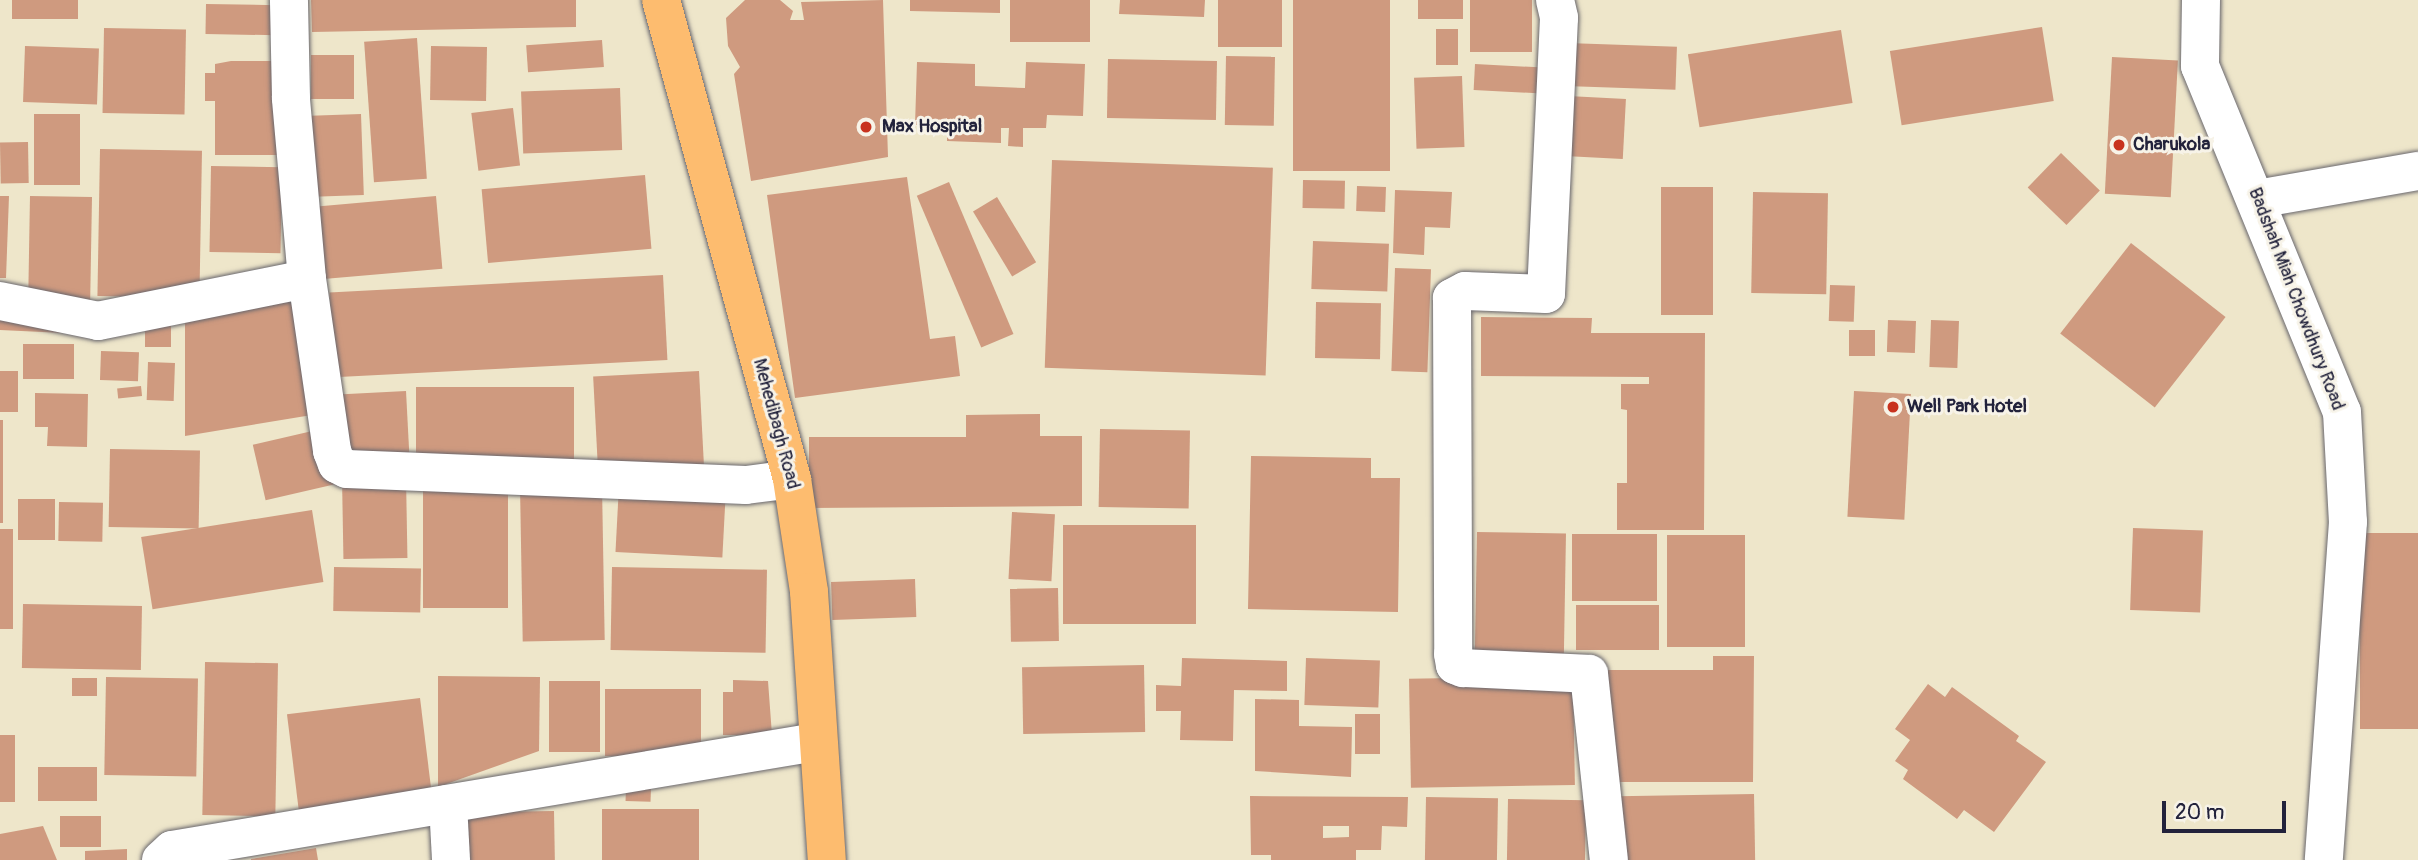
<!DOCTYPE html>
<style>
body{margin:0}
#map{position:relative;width:2418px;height:860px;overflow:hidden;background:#eee6ca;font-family:Pangolin,sans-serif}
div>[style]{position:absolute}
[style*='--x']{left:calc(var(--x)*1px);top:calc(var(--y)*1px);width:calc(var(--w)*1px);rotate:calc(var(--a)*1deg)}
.building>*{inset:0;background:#cf9a7f;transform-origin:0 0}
.roads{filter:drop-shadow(0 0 2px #69676d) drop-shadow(0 0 2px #69676d)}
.minor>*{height:38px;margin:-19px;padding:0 19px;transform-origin:19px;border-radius:19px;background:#fff}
.major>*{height:38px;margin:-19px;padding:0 19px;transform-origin:19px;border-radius:19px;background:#fdbc6f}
.dots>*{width:19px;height:19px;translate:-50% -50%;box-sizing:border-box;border:4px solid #f7f3e8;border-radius:50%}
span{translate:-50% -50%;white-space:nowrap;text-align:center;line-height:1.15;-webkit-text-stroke:6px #f7f3e8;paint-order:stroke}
.poi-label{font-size:19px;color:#22223b;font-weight:700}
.left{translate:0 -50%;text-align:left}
.street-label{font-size:19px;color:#22223b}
.scale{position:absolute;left:2162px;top:801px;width:124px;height:32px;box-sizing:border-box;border:4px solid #22223b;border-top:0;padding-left:9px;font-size:21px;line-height:24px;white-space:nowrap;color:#22223b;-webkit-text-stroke:5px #f7f3e8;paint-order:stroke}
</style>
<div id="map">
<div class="building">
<i style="left:12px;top:0;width:66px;height:19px"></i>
<i style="clip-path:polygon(311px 0,576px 0,576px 27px,312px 32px)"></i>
<i style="clip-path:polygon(745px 0,780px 0,793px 11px,790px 20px,804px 20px,801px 2px,883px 0,888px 157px,751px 181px,734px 74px,740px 67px,728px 46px,726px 18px)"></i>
<i style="clip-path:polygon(910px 0,1000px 0,1000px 13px,910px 11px)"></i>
<i style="left:1010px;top:0;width:80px;height:42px"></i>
<i style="clip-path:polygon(1120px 0,1205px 0,1204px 17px,1119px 14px)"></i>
<i style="left:1218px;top:0;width:64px;height:47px"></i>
<i style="left:1293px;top:0;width:97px;height:171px"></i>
<i style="left:1418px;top:0;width:45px;height:19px"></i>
<i style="left:1470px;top:0;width:62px;height:52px"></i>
<i style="left:206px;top:4px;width:72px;height:30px;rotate:1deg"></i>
<i style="left:2042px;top:27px;width:75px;height:154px;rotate:81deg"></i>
<i style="left:104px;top:28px;width:82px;height:85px;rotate:1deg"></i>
<i style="left:1436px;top:29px;width:22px;height:36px"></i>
<i style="left:1841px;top:30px;width:74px;height:155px;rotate:81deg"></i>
<i style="left:417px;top:38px;width:141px;height:53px;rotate:86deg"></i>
<i style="left:602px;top:40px;width:27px;height:76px;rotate:86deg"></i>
<i style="left:1567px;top:43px;width:110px;height:43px;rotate:2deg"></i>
<i style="left:25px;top:46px;width:74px;height:56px;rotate:2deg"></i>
<i style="left:431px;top:46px;width:56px;height:54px;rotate:1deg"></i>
<i style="left:311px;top:55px;width:43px;height:44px"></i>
<i style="left:1226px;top:56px;width:49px;height:69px;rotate:1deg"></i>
<i style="left:2112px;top:57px;width:66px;height:137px;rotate:3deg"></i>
<i style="left:1108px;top:59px;width:109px;height:59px;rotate:1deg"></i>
<i style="clip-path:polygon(231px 61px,284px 61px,282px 155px,215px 155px,215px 101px,205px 101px,205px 73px,215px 73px,215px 64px)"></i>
<i style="clip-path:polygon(917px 62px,975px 64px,975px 86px,1025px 88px,1026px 62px,1085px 64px,1083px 116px,1047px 115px,1046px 128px,1023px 128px,1023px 147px,1008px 146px,1009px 128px,1001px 128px,1001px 143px,947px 141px,947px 125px,915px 125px)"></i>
<i style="left:1475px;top:64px;width:73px;height:26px;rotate:3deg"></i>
<i style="left:1462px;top:76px;width:71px;height:48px;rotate:88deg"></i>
<i style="left:620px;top:88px;width:62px;height:99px;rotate:88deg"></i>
<i style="left:1568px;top:96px;width:58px;height:60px;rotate:3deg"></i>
<i style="left:513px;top:108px;width:58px;height:42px;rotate:83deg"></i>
<i style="left:34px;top:114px;width:46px;height:71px"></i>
<i style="left:361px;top:114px;width:81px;height:57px;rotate:88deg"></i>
<i style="left:28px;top:142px;width:41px;height:28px;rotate:89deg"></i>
<i style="left:100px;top:149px;width:102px;height:147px;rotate:1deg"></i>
<i style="left:2061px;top:153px;width:54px;height:48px;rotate:44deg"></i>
<i style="left:1052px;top:160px;width:221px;height:208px;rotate:2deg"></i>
<i style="left:211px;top:166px;width:71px;height:86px;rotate:1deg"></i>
<i style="left:645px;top:175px;width:74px;height:164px;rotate:85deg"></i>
<i style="clip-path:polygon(907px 177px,930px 339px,955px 336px,960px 376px,795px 398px,767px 195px)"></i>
<i style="left:1303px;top:180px;width:42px;height:28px;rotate:1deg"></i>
<i style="left:949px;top:182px;width:165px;height:35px;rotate:67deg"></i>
<i style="left:1357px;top:186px;width:29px;height:25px;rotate:2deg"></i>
<i style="left:1661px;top:187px;width:52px;height:128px"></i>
<i style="clip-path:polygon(1395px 190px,1452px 192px,1450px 228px,1425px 227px,1424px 255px,1393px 253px)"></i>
<i style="left:1753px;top:192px;width:75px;height:101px;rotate:1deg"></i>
<i style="clip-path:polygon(0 196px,9px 196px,6px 278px,0 278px)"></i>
<i style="left:30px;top:196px;width:62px;height:109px;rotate:1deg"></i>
<i style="left:436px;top:196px;width:73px;height:125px;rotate:85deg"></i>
<i style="left:997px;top:197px;width:76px;height:28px;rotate:59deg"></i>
<i style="left:1313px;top:241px;width:76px;height:48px;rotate:2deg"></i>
<i style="left:2131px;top:243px;width:120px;height:115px;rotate:38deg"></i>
<i style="left:1395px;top:268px;width:36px;height:103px;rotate:2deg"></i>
<i style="left:663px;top:275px;width:85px;height:334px;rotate:87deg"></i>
<i style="left:1830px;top:285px;width:25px;height:36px;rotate:2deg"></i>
<i style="clip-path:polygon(298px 301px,324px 413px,185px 436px,185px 313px)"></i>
<i style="left:1316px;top:302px;width:65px;height:56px;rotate:1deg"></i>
<i style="left:171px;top:314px;width:33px;height:26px;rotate:90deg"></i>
<i style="clip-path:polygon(0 316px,64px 333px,0 330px)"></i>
<i style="clip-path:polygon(1481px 317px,1592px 318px,1591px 333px,1705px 333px,1704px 530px,1617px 530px,1617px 483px,1627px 483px,1627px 410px,1621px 409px,1621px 384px,1649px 384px,1649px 377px,1481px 376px)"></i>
<i style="left:1888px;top:320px;width:28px;height:32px;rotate:2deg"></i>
<i style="left:1931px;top:320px;width:28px;height:47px;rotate:2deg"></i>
<i style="left:1849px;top:330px;width:26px;height:26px"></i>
<i style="left:23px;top:344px;width:51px;height:35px"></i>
<i style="left:101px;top:351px;width:38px;height:29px;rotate:2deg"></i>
<i style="left:148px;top:362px;width:27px;height:38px;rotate:2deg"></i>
<i style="left:0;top:371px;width:18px;height:41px"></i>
<i style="left:699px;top:371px;width:98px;height:106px;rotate:87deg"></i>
<i style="left:141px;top:386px;width:10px;height:24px;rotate:84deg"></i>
<i style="left:416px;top:387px;width:158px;height:73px"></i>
<i style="left:406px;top:391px;width:66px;height:68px;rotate:87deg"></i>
<i style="left:1854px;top:391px;width:57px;height:126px;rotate:3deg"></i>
<i style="clip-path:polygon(35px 393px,88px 394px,87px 447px,47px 446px,48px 427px,35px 427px)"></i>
<i style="clip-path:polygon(1040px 414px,1040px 436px,1082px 436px,1082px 506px,809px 508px,809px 437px,966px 437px,966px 415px)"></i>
<i style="left:0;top:420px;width:3px;height:103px"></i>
<i style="left:321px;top:429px;width:57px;height:70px;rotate:77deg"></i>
<i style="left:1100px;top:429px;width:90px;height:78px;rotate:1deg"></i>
<i style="left:110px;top:449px;width:90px;height:78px;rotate:1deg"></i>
<i style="clip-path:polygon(1251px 456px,1371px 458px,1371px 478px,1400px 478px,1398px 612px,1248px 609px)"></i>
<i style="left:406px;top:476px;width:82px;height:64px;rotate:89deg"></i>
<i style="left:423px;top:481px;width:85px;height:127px"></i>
<i style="left:602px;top:485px;width:155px;height:82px;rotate:89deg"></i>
<i style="left:619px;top:485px;width:107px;height:67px;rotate:3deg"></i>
<i style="left:18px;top:499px;width:37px;height:41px"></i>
<i style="left:59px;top:502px;width:44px;height:39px;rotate:1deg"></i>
<i style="left:312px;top:510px;width:73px;height:173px;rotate:81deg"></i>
<i style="left:1012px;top:512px;width:43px;height:67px;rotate:3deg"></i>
<i style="left:1063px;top:525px;width:133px;height:99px"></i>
<i style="left:2133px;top:528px;width:70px;height:82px;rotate:2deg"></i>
<i style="left:0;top:529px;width:13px;height:100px"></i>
<i style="left:1477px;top:532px;width:89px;height:120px;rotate:1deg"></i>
<i style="left:2360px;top:533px;width:58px;height:196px"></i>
<i style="left:1572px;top:534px;width:85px;height:67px"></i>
<i style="left:1667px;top:535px;width:78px;height:112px"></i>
<i style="left:334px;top:567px;width:87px;height:44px;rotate:1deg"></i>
<i style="left:612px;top:567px;width:155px;height:83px;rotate:1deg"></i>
<i style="left:915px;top:579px;width:38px;height:84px;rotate:88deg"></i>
<i style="left:1058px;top:588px;width:53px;height:48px;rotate:89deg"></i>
<i style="left:23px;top:604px;width:119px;height:64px;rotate:1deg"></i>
<i style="left:1576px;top:605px;width:83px;height:45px"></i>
<i style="clip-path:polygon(1713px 656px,1754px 656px,1753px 782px,1605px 782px,1605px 670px,1713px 670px)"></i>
<i style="clip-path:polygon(1182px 658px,1287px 661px,1287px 691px,1234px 690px,1233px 741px,1180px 740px,1181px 711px,1156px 711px,1156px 685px,1181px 686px)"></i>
<i style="left:1306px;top:658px;width:74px;height:47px;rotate:2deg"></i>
<i style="left:205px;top:662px;width:73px;height:153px;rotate:1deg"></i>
<i style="left:1144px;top:665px;width:67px;height:122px;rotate:89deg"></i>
<i style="clip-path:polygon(438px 676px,540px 677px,539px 751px,438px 787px)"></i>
<i style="left:1573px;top:676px;width:109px;height:164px;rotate:89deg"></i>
<i style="left:106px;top:677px;width:92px;height:98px;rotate:1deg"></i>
<i style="left:72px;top:678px;width:25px;height:18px"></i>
<i style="clip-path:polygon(733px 680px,768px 681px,772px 735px,723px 735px,723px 692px,733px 692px)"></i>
<i style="left:549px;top:681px;width:51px;height:71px"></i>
<i style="clip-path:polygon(1928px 684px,1945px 697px,1952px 687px,2019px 736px,2016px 741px,2046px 762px,1994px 832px,1964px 810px,1957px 819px,1903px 779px,1908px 770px,1895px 761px,1910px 740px,1895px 729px)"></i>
<i style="left:605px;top:689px;width:96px;height:67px"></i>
<i style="left:420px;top:698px;width:102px;height:134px;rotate:83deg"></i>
<i style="clip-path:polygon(1255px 699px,1299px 700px,1299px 726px,1352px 727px,1351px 777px,1255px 771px)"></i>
<i style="left:1355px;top:714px;width:25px;height:40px"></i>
<i style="left:0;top:735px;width:15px;height:67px"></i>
<i style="left:38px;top:767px;width:59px;height:34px"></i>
<i style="left:626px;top:788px;width:25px;height:13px;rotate:2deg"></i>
<i style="left:1754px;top:794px;width:66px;height:136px;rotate:89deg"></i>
<i style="clip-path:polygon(evenodd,1250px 796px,1408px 797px,1407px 827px,1382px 826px,1381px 850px,1356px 850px,1356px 860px,1271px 860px,1271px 855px,1251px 855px,1250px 796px,1323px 826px,1349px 826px,1349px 837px,1323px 838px,1323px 826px)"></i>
<i style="left:1426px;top:797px;width:72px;height:63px;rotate:1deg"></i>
<i style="left:1508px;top:799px;width:78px;height:61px;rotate:1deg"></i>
<i style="left:602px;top:809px;width:97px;height:51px"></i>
<i style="left:554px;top:811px;width:49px;height:92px;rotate:89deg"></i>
<i style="left:60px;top:816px;width:41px;height:31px"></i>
<i style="clip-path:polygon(43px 826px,57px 860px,0 860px,0 834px)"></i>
<i style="clip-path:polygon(316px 848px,318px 860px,251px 860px,251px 859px)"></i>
<i style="clip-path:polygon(127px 849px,127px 860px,85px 860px,85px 851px)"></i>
</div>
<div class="roads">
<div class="minor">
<i style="--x:1555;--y:0;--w:18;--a:77"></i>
<i style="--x:1559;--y:18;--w:276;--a:92.7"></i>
<i style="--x:1546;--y:294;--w:81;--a:-177.9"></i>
<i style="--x:1465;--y:291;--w:15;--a:152"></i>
<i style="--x:1452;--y:298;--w:356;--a:89.8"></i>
<i style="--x:1453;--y:654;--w:11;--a:80"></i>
<i style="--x:1455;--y:665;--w:9;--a:21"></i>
<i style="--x:1463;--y:668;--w:126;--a:2.7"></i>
<i style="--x:1589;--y:674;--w:187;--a:83.9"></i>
<i style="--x:2201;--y:0;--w:66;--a:90.9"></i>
<i style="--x:2200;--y:66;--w:374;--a:67.7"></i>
<i style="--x:2342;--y:412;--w:110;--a:86.9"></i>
<i style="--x:2348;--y:522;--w:339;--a:94.1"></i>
<i style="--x:2257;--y:199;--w:163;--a:-9.9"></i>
<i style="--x:307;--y:279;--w:174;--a:81.7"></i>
<i style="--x:332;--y:451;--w:14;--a:69"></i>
<i style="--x:337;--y:464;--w:11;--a:27"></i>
<i style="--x:347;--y:469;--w:399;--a:2.3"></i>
<i style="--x:746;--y:485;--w:46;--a:-7.4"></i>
<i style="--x:0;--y:301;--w:100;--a:11.5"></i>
<i style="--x:98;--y:321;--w:213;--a:-11.4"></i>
<i style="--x:307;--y:279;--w:182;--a:-95.1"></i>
<i style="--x:291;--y:98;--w:98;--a:-91.2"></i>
<i style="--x:448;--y:804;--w:56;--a:86.9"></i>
<i style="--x:161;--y:860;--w:15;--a:-42"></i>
<i style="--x:172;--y:850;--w:653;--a:-9.52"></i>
</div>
<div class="major">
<i style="--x:661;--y:0;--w:497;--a:74.7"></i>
<i style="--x:792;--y:479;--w:114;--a:81.4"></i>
<i style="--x:809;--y:592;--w:269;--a:86.2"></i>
</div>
</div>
<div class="dots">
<i style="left:866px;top:127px;background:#c8321e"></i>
<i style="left:2119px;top:145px;background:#c8321e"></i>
<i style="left:1893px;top:407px;background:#c8321e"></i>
</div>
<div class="poi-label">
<span class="left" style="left:882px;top:127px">Max Hospital</span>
<span class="left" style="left:2133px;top:145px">Charukola</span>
<span class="left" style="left:1907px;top:407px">Well Park Hotel</span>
</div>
<div class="street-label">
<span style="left:2296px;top:299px;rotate:69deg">Badshah Miah Chowdhury Road</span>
<span style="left:776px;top:424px;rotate:75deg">Mehedibagh Road</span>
</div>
<div class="scale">20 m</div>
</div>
